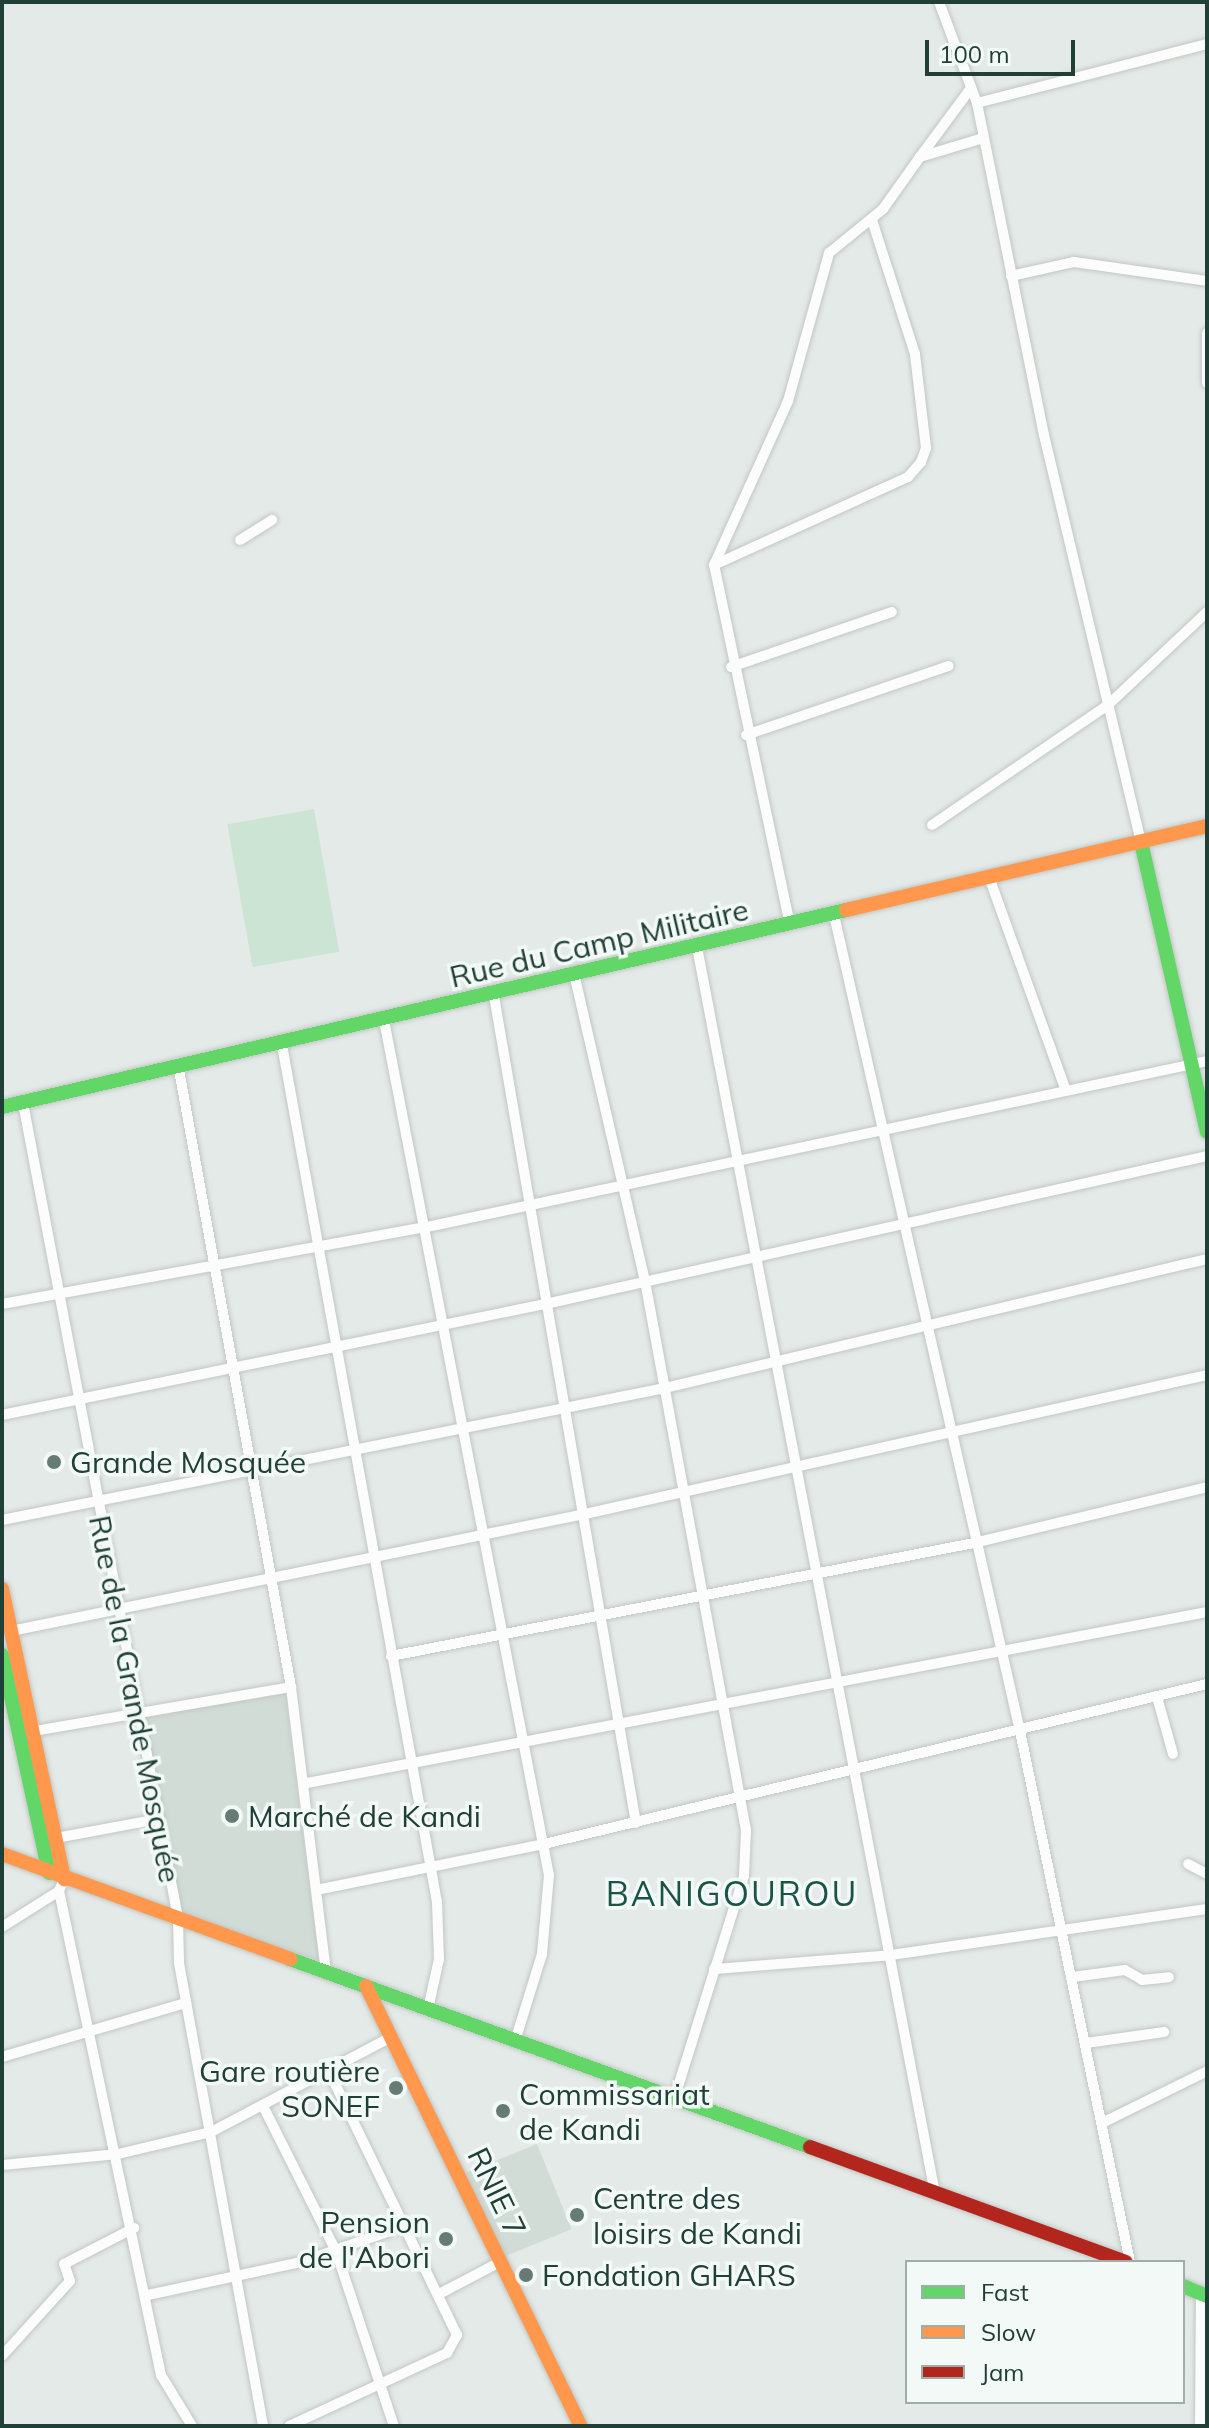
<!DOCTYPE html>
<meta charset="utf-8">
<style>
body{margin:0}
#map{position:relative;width:1209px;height:2428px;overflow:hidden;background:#e4eae7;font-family:Mulish,sans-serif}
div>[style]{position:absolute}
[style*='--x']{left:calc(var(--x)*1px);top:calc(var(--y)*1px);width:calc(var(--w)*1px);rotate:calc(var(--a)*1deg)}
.built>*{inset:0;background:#d1dcd7;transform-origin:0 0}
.green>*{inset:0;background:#cce4d3;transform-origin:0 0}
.roads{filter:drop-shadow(0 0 2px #c1c7c4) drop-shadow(0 0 2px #c1c7c4)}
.street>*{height:10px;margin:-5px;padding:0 5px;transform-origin:5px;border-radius:5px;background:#fbfcfb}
.fast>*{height:14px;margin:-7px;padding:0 7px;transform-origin:7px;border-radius:7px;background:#63d668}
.slow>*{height:14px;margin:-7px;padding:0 7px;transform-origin:7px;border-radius:7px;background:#ff974d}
.jam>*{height:14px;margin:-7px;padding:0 7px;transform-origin:7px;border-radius:7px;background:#b3261e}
.dots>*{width:22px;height:22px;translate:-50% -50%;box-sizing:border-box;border:4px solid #f2f9f6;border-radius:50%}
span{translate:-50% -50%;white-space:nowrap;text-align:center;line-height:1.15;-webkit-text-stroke:7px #f2f9f6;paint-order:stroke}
.street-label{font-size:30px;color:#204037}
.poi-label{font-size:30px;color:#204037}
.left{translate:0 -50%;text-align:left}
.right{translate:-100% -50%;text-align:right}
.quarter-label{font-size:34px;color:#1a5446;letter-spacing:2px}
.frame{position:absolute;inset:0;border:4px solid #204037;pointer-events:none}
.legend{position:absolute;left:905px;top:2260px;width:280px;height:144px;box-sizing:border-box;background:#f2f9f6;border:2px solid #9eafaa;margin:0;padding:10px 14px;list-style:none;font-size:24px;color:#204037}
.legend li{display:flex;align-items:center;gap:16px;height:40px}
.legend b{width:40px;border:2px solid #9eafaa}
.scale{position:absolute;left:925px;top:40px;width:150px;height:36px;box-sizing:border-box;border:4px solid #204037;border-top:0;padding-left:10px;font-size:24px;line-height:28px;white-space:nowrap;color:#204037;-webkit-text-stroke:6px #f2f9f6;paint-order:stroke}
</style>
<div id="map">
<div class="built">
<i style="clip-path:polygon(285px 1692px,319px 1961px,182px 1914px,144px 1718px)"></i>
<i style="left:537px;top:2144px;width:92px;height:77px;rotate:68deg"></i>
</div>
<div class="green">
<i style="left:314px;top:809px;width:145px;height:88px;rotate:80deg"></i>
</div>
<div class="roads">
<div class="street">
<i style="--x:939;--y:2;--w:108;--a:69.4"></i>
<i style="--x:977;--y:103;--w:339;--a:78.6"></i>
<i style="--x:1044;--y:435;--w:418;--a:76.6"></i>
<i style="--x:977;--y:103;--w:237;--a:-14.4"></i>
<i style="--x:920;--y:157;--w:86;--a:-53.5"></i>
<i style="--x:1011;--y:276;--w:65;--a:-12.5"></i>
<i style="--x:1074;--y:262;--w:134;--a:8.1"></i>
<i style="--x:1207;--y:333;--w:50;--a:90"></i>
<i style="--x:240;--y:540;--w:38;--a:-32"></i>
<i style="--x:714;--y:565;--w:180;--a:-65.7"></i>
<i style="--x:788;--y:401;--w:154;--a:-74.5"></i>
<i style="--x:829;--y:253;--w:70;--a:-39.2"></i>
<i style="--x:883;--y:209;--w:64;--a:-54.6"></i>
<i style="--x:920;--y:157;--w:63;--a:-16.7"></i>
<i style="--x:731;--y:667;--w:170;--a:-18.9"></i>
<i style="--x:746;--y:735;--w:214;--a:-18.8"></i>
<i style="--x:932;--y:825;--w:213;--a:-34.3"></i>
<i style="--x:1108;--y:705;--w:136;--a:-43.2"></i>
<i style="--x:989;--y:877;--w:227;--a:70.2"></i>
<i style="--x:834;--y:915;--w:837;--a:77.16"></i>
<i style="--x:1020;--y:1731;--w:542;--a:78.3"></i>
<i style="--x:790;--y:925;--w:368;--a:-101.9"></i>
<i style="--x:714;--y:565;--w:213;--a:-24.4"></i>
<i style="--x:908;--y:477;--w:20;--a:-49"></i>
<i style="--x:921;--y:462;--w:15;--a:-70"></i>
<i style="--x:926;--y:448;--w:95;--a:-96.7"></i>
<i style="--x:915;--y:354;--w:141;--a:-107.8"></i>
<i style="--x:697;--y:947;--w:1269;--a:79.19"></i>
<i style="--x:575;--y:978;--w:311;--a:77"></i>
<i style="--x:645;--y:1281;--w:558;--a:79.58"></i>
<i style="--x:746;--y:1830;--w:46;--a:92.5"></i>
<i style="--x:744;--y:1876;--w:234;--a:107.4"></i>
<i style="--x:494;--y:996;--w:839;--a:80.26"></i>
<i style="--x:384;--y:1020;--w:871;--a:79.08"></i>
<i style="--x:549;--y:1875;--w:79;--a:95.1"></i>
<i style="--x:542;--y:1954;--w:91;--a:107.2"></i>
<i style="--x:282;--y:1045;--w:871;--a:79.75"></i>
<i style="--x:437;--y:1902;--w:57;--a:88"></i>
<i style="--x:439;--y:1959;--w:51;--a:102.4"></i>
<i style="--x:179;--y:1070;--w:627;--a:79.71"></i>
<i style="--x:291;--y:1687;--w:287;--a:83"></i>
<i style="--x:23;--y:1103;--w:830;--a:79.23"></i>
<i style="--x:178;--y:1918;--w:45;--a:88.7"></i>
<i style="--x:179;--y:1963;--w:471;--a:79.7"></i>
<i style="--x:2;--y:1304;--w:432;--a:-10.3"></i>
<i style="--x:427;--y:1227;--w:797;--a:-12.01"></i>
<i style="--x:2;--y:1415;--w:559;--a:-11.55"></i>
<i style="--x:550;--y:1303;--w:673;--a:-12.61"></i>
<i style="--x:2;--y:1520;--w:676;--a:-11.26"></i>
<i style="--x:665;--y:1388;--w:557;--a:-13.39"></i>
<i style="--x:11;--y:1631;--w:586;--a:-11.52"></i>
<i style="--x:585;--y:1514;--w:637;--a:-12.6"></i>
<i style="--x:391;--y:1656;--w:594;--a:-10.97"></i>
<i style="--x:974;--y:1543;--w:240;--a:-13.5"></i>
<i style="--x:1157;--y:1697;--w:59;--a:74.3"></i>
<i style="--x:34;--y:1731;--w:261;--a:-9.7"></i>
<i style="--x:307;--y:1783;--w:916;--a:-10.76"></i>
<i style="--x:56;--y:1838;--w:105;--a:-10.5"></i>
<i style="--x:1188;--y:1864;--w:21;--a:28"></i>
<i style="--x:64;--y:1879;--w:13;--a:113"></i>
<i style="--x:59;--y:1891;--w:495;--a:78.1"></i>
<i style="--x:161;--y:2375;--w:60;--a:58.7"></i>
<i style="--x:321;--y:1889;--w:227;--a:-11.4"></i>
<i style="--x:544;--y:1844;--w:682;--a:-13.57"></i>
<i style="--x:2;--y:1927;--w:67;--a:-32.3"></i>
<i style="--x:714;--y:1969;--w:178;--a:-4.5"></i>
<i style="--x:891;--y:1955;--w:319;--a:-8.3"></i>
<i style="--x:1073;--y:1977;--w:52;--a:-7.7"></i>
<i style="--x:1125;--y:1970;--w:20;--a:30"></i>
<i style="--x:1142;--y:1980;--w:27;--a:-6"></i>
<i style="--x:1086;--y:2043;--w:79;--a:-8"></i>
<i style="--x:2;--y:2057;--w:192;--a:-16.4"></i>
<i style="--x:265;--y:2110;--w:158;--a:63.3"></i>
<i style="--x:336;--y:2251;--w:184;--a:71.7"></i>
<i style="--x:1102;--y:2123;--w:117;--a:-26.3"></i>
<i style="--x:2;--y:2165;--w:117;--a:-5.4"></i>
<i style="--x:118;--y:2154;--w:96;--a:-13.3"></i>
<i style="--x:211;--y:2132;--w:204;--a:-27.8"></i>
<i style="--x:441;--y:2293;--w:69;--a:-27.7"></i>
<i style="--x:148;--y:2295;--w:157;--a:-12.2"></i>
<i style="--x:301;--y:2262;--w:112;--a:-19.2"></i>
<i style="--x:2;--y:2356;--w:101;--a:-47.8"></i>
<i style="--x:70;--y:2281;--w:18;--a:-109"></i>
<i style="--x:64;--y:2264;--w:79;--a:-27.2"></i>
<i style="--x:289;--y:2426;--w:174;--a:-24.8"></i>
<i style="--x:447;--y:2353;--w:21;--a:-61"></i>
<i style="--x:457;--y:2335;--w:289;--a:-115.9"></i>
<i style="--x:1200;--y:2426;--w:133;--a:-89.6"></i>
</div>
<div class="fast">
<i style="--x:1141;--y:842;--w:297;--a:77.2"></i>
<i style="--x:2;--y:1107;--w:867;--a:-13.14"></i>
<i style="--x:2;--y:1655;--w:223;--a:77.8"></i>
<i style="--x:290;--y:1959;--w:553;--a:19.88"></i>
<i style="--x:1183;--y:2286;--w:26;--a:23"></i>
</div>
<div class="slow">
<i style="--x:846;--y:910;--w:371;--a:-13.1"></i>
<i style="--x:2;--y:1589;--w:297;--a:77.9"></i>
<i style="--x:2;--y:1854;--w:307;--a:20"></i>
<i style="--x:366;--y:1986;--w:490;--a:64"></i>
</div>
<div class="jam">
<i style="--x:810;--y:2147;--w:336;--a:20"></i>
</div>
</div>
<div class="dots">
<i style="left:54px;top:1462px;background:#657c75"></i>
<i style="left:232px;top:1816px;background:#657c75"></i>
<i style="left:396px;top:2088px;background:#657c75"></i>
<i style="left:503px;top:2111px;background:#657c75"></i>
<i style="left:577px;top:2215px;background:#657c75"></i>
<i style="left:446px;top:2239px;background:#657c75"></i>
<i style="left:526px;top:2275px;background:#657c75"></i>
</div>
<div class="street-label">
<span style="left:599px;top:943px;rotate:-13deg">Rue du Camp Militaire</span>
<span style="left:135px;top:1699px;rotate:79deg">Rue de la Grande Mosquée</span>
<span style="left:497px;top:2192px;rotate:64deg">RNIE 7</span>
</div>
<div class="poi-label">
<span class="left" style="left:70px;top:1462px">Grande Mosquée</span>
<span class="left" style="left:248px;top:1816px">Marché de Kandi</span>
<span class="right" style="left:380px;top:2088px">Gare routière<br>SONEF</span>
<span class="left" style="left:519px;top:2111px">Commissariat<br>de Kandi</span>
<span class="left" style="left:593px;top:2215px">Centre des<br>loisirs de Kandi</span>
<span class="right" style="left:430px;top:2239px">Pension<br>de l'Abori</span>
<span class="left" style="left:542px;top:2275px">Fondation GHARS</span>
</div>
<div class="quarter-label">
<span style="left:732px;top:1894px">BANIGOUROU</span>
</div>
<div class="frame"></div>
<ul class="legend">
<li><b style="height:10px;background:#63d668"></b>Fast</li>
<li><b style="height:10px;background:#ff974d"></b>Slow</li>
<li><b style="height:10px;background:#b3261e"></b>Jam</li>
</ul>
<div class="scale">100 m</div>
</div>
